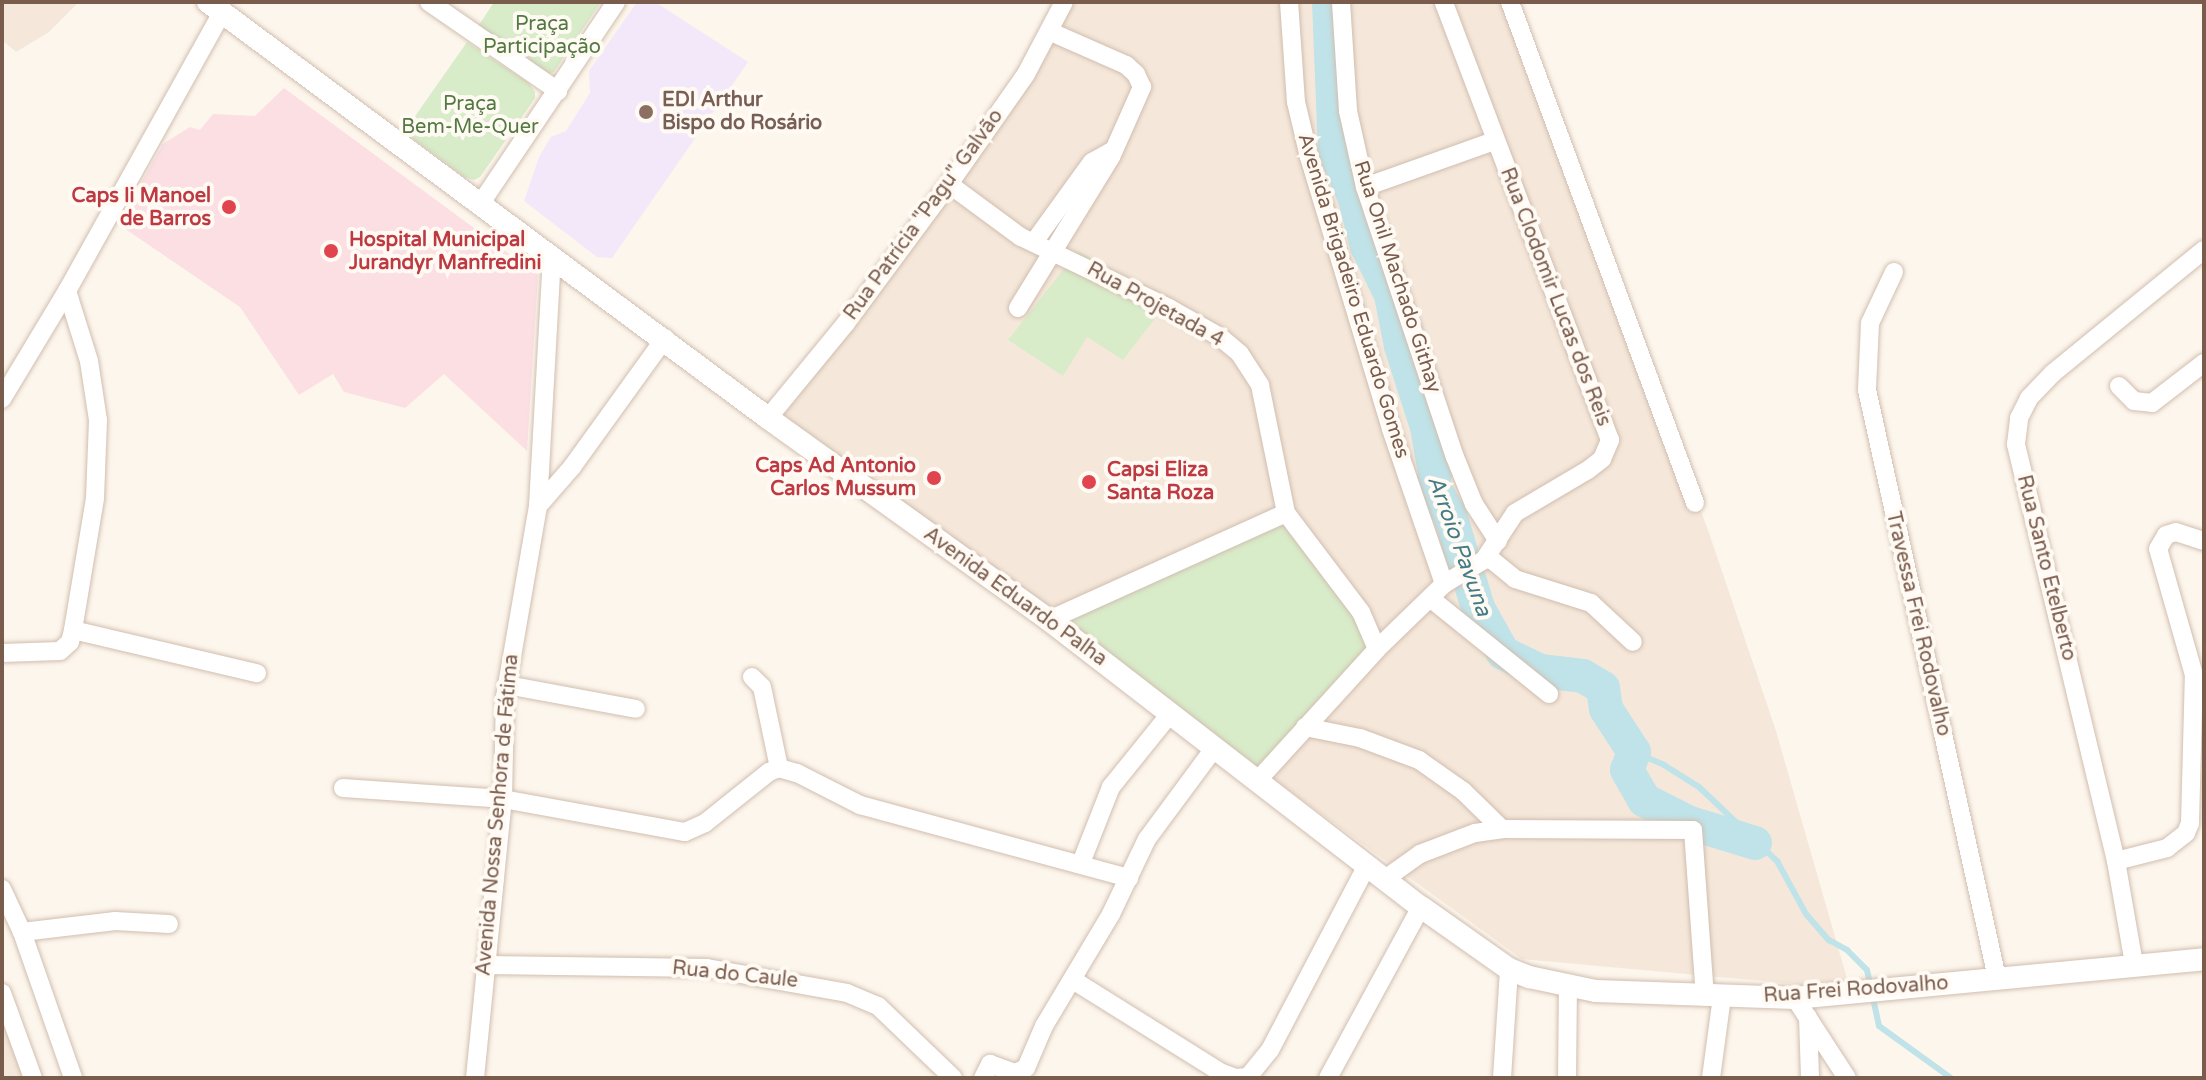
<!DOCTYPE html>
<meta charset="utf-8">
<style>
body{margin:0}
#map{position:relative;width:2206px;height:1080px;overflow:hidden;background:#fdf6ec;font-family:"Varela Round",sans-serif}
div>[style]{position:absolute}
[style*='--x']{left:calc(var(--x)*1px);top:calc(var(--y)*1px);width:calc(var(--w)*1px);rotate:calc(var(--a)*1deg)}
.residential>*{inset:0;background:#f5e8da}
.education>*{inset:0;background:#f3e8fa}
.medical>*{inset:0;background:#fbdfe3}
.green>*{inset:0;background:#d8ecc9}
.stream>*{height:6px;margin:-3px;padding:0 3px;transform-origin:3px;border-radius:3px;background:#bfe3e8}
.river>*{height:34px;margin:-17px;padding:0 17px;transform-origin:17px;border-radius:17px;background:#bfe3e8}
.roads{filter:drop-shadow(0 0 2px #d1beb0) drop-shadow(0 0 2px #d1beb0)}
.minor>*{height:18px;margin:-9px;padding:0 9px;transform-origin:9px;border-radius:9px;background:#fff}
.tertiary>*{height:22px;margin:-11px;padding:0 11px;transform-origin:11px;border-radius:11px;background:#fff}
.dots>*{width:22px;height:22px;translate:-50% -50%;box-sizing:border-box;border:4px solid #fffaf3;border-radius:50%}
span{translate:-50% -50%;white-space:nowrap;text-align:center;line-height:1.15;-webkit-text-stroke:8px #fffaf3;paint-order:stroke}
.park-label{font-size:20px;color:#537a41}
.education-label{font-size:20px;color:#785e54;font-weight:700}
.left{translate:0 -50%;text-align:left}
.health-label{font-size:20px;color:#be3a42;font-weight:700}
.right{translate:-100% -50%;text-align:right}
.street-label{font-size:20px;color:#7a5c4d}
.water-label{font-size:22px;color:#437c86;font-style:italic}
.frame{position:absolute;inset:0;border:4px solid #7a5c4d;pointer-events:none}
</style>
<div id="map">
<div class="residential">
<i style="clip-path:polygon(2px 2px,79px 2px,49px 32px,16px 52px,2px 40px)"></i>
<i style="clip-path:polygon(1070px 2px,1510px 2px,1708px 530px,1776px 731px,1850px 989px,1522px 959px,778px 422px,1035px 73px)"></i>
<i style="clip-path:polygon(2px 1012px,26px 1078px,2px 1078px)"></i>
</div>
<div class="education">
<i style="clip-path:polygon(637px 2px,655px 2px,748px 62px,612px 258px,597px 257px,524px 201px,539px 157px,551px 137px,566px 131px,590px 93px,589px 71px)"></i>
</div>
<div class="medical">
<i style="clip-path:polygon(284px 88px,538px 275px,527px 451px,444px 374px,405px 408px,344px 392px,333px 374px,299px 395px,240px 307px,118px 224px,163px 144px,190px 127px,200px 130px,213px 114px,255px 116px)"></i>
</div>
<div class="green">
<i style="clip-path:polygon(494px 2px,601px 2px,554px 72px,546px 74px,477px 28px)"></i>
<i style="clip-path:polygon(467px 42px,529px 83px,535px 92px,535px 98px,480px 177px,474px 180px,464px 177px,404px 132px)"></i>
<i style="clip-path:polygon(1078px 251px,1167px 303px,1123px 360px,1087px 337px,1063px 376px,1008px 340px)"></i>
<i style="clip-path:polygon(1286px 513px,1386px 637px,1258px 770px,1064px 621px)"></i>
</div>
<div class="stream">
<i style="--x:1634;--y:752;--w:33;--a:23"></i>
<i style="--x:1664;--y:765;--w:41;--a:32.2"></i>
<i style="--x:1699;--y:787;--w:108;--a:43.5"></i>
<i style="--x:1777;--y:861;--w:60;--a:61.3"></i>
<i style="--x:1806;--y:914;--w:35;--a:49"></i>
<i style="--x:1829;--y:940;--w:21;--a:29"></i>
<i style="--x:1847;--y:950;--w:28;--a:45"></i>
<i style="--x:1867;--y:970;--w:57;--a:77.9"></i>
<i style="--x:1879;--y:1026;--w:89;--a:35.8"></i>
</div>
<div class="river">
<i style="--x:1329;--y:2;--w:149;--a:87.7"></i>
<i style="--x:1335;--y:151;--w:52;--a:67.4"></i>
<i style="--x:1355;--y:199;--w:49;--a:75.7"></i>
<i style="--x:1367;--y:246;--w:55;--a:63.9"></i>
<i style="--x:1391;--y:295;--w:52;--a:78.9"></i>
<i style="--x:1401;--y:346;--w:85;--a:72.2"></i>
<i style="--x:1427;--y:427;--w:47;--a:80.1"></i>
<i style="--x:1435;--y:473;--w:13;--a:99"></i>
<i style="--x:1433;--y:486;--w:34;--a:60"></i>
<i style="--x:1450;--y:515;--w:97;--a:73.2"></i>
<i style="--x:1478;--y:608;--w:51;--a:60.9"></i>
<i style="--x:1503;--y:653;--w:41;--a:25.9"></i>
<i style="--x:1540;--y:671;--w:43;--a:6.6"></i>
<i style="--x:1583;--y:676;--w:23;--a:31"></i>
<i style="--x:1603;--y:688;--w:21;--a:82"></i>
<i style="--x:1606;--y:709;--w:51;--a:56.9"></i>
<i style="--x:1634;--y:752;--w:19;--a:111"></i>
<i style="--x:1627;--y:770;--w:34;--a:60"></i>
<i style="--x:1644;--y:800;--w:51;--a:26.6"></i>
<i style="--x:1690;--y:823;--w:68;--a:17.1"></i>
</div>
<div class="roads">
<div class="minor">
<i style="--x:429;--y:2;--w:157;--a:34.6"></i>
<i style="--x:1289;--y:2;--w:100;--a:86"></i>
<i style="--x:1296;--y:102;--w:57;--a:76.7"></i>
<i style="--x:1309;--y:157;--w:284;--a:73.2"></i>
<i style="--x:1391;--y:429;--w:164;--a:71.1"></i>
<i style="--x:1341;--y:2;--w:109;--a:86.3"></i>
<i style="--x:1348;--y:111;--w:78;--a:77.4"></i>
<i style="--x:1365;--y:187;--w:285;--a:71.6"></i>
<i style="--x:1455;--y:457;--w:51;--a:68"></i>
<i style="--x:1474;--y:504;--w:44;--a:57"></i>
<i style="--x:1510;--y:2;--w:534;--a:69.73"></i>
<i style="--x:949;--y:184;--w:89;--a:36.4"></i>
<i style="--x:1021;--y:237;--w:164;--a:25.6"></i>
<i style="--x:1169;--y:308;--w:59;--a:29.6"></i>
<i style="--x:1220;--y:337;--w:26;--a:40"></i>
<i style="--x:1240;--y:354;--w:37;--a:57"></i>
<i style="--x:1260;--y:385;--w:131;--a:78.5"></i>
<i style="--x:1286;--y:513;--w:124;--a:52.9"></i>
<i style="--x:1361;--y:612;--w:40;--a:66.6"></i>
<i style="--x:1365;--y:187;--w:137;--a:-19.6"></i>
<i style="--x:481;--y:203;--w:242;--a:-56.1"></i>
<i style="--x:1034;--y:242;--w:99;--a:-54.1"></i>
<i style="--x:1092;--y:162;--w:25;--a:-29"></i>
<i style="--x:1894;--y:272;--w:56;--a:115.2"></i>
<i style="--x:1870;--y:323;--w:67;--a:92.6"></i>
<i style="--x:1867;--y:390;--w:602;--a:77.53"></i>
<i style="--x:1018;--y:308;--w:177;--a:-58.4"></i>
<i style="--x:1111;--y:157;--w:77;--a:-66.1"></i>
<i style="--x:1142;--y:87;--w:14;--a:-115"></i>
<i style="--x:1136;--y:74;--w:13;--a:-138"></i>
<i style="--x:1126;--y:65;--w:82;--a:-156.3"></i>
<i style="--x:2119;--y:386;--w:21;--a:45"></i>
<i style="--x:2134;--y:401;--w:18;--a:6"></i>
<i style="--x:2152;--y:403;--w:66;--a:-37.6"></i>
<i style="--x:2;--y:399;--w:126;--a:-59"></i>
<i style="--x:67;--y:291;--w:319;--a:-60.9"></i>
<i style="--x:768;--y:418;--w:123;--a:-50.6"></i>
<i style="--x:846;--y:323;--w:173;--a:-53.5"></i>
<i style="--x:949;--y:184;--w:134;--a:-55"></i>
<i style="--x:1026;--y:74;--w:81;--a:-62.2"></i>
<i style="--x:538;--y:506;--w:52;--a:-48.9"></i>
<i style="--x:572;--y:467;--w:159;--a:-54.2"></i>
<i style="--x:1487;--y:556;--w:36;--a:39"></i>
<i style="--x:1515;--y:579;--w:80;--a:17.5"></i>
<i style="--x:1591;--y:603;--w:57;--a:42.9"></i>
<i style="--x:1430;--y:598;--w:153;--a:38.9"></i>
<i style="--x:1049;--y:620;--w:260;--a:-24.3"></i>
<i style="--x:73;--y:630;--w:189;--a:13.2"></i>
<i style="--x:2;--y:653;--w:58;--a:-2"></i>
<i style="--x:60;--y:651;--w:13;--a:-42"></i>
<i style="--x:70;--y:642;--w:12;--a:-76"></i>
<i style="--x:73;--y:630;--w:134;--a:-80.5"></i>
<i style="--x:95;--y:498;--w:78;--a:-87.8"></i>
<i style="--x:98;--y:420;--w:60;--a:-98.7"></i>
<i style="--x:89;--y:361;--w:73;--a:-107.4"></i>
<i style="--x:752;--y:677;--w:14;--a:45"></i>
<i style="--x:762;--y:687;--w:83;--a:78.1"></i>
<i style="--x:507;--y:685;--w:131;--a:10.5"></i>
<i style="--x:1305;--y:727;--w:56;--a:11.3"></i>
<i style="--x:1360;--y:738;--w:63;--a:20.4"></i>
<i style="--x:1419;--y:760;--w:54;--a:35.2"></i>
<i style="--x:1463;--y:791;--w:54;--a:44.3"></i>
<i style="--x:1258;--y:780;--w:177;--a:-47.7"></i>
<i style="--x:1377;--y:649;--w:93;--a:-44.1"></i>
<i style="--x:1444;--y:584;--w:47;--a:-31"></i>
<i style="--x:1484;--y:560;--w:56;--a:-56.6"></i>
<i style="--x:1515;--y:513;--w:85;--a:-30.5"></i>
<i style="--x:1588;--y:470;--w:18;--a:-38"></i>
<i style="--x:1602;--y:459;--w:21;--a:-67"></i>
<i style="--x:1610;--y:440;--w:468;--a:-110.8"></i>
<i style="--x:343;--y:788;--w:160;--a:3.9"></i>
<i style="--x:503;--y:799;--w:185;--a:10.3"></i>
<i style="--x:685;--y:832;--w:22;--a:-24"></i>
<i style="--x:705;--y:823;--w:82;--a:-38.6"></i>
<i style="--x:769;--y:772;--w:11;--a:-22"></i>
<i style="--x:779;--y:768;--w:19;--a:16"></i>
<i style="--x:797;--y:773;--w:71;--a:26.9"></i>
<i style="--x:860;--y:805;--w:279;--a:15.2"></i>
<i style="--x:2116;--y:861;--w:53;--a:-14.3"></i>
<i style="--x:2167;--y:848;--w:24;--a:-38"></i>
<i style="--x:2186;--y:833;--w:11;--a:-68"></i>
<i style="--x:2190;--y:823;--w:148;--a:-88.5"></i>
<i style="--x:2194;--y:675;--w:131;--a:-105.9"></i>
<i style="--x:2158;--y:549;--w:16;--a:-60"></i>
<i style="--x:2166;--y:535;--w:10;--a:-17"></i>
<i style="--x:2176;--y:532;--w:29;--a:18"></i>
<i style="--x:1081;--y:863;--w:82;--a:-68.5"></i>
<i style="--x:1111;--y:787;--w:94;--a:-51.1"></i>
<i style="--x:1385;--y:879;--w:43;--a:-35.5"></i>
<i style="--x:1420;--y:854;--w:59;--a:-20.9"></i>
<i style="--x:1475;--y:833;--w:27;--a:-8"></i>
<i style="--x:1502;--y:829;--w:191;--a:0.3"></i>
<i style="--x:1693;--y:830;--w:167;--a:85.9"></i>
<i style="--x:2;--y:889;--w:47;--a:65.1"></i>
<i style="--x:22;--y:932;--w:155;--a:70.7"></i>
<i style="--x:22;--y:932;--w:94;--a:-6.7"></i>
<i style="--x:115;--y:921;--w:54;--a:3.2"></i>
<i style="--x:2134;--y:964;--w:105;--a:-99.9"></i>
<i style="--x:2116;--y:861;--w:429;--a:-103.5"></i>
<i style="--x:2016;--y:444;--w:26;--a:-83"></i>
<i style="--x:2019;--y:418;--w:22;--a:-63"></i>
<i style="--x:2029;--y:398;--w:35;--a:-46"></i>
<i style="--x:2053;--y:373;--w:195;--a:-39.2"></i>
<i style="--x:485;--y:965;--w:222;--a:0.8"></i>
<i style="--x:707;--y:968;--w:142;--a:10.1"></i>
<i style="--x:847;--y:993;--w:34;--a:23"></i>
<i style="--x:878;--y:1006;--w:104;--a:43.8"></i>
<i style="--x:1073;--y:980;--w:176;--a:32"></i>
<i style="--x:1222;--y:1073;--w:15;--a:20"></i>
<i style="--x:1236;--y:1078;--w:12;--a:-5"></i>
<i style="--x:1248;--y:1077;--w:35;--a:-51"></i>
<i style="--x:1270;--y:1050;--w:209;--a:-62.3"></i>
<i style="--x:2;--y:993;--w:90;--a:70"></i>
<i style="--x:1795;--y:998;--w:95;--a:57"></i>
<i style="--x:1808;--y:1017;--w:61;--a:88.1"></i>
<i style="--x:475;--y:1078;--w:280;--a:-84.3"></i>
<i style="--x:503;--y:799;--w:102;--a:-88.9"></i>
<i style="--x:505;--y:697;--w:194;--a:-80.2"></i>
<i style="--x:538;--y:506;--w:250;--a:-86.8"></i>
<i style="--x:983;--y:1078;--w:16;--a:-63"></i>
<i style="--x:990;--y:1064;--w:27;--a:20"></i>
<i style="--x:1015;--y:1073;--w:12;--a:-24"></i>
<i style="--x:1026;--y:1068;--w:46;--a:-66.8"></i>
<i style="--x:1044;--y:1026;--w:131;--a:-59.1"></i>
<i style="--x:1111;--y:914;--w:83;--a:-64.4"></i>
<i style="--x:1147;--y:839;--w:114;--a:-53.5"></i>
<i style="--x:1328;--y:1078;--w:195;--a:-61.5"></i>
<i style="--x:1502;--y:1078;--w:109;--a:-86.3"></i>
<i style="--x:1567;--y:1078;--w:91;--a:-89.4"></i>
<i style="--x:1711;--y:1078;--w:82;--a:-82.3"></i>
</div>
<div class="tertiary">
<i style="--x:208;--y:2;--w:698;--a:36.61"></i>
<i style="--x:768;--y:418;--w:346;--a:35.7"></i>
<i style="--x:1049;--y:620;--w:470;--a:37.7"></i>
<i style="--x:1421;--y:907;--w:108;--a:35.2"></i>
<i style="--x:1509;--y:969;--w:22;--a:22"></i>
<i style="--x:1529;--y:977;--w:68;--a:11.8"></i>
<i style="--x:1596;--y:991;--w:199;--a:2"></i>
<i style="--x:1795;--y:998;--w:411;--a:-5.4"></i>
</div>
</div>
<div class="dots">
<i style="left:646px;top:112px;background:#8d6e63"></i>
<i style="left:229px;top:207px;background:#e0444e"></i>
<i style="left:331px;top:251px;background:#e0444e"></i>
<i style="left:934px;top:478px;background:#e0444e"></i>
<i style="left:1089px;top:482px;background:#e0444e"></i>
</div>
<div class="park-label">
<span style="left:542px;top:36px">Praça<br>Participação</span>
<span style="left:470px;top:116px">Praça<br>Bem-Me-Quer</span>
</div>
<div class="education-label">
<span class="left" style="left:662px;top:112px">EDI Arthur<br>Bispo do Rosário</span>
</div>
<div class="health-label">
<span class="right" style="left:211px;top:208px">Caps Ii Manoel<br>de Barros</span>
<span class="left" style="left:349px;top:252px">Hospital Municipal<br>Jurandyr Manfredini</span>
<span class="right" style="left:916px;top:478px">Caps Ad Antonio<br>Carlos Mussum</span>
<span class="left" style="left:1107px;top:482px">Capsi Eliza<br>Santa Roza</span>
</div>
<div class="street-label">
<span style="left:924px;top:215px;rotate:-54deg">Rua Patrícia "Pagu" Galvão</span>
<span style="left:1397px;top:277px;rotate:72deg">Rua Onil Machado Githay</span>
<span style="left:1353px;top:296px;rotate:73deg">Avenida Brigadeiro Eduardo Gomes</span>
<span style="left:1555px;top:297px;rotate:69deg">Rua Clodomir Lucas dos Reis</span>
<span style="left:1155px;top:305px;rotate:29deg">Rua Projetada 4</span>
<span style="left:2046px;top:568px;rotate:76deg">Rua Santo Etelberto</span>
<span style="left:1015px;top:597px;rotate:36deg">Avenida Eduardo Palha</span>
<span style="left:1918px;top:624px;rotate:77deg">Travessa Frei Rodovalho</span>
<span style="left:498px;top:815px;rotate:-85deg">Avenida Nossa Senhora de Fátima</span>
<span style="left:735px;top:975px;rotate:6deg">Rua do Caule</span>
<span style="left:1856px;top:990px;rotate:-4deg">Rua Frei Rodovalho</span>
</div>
<div class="water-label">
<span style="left:1459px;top:546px;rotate:70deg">Arroio Pavuna</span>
</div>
<div class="frame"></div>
</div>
